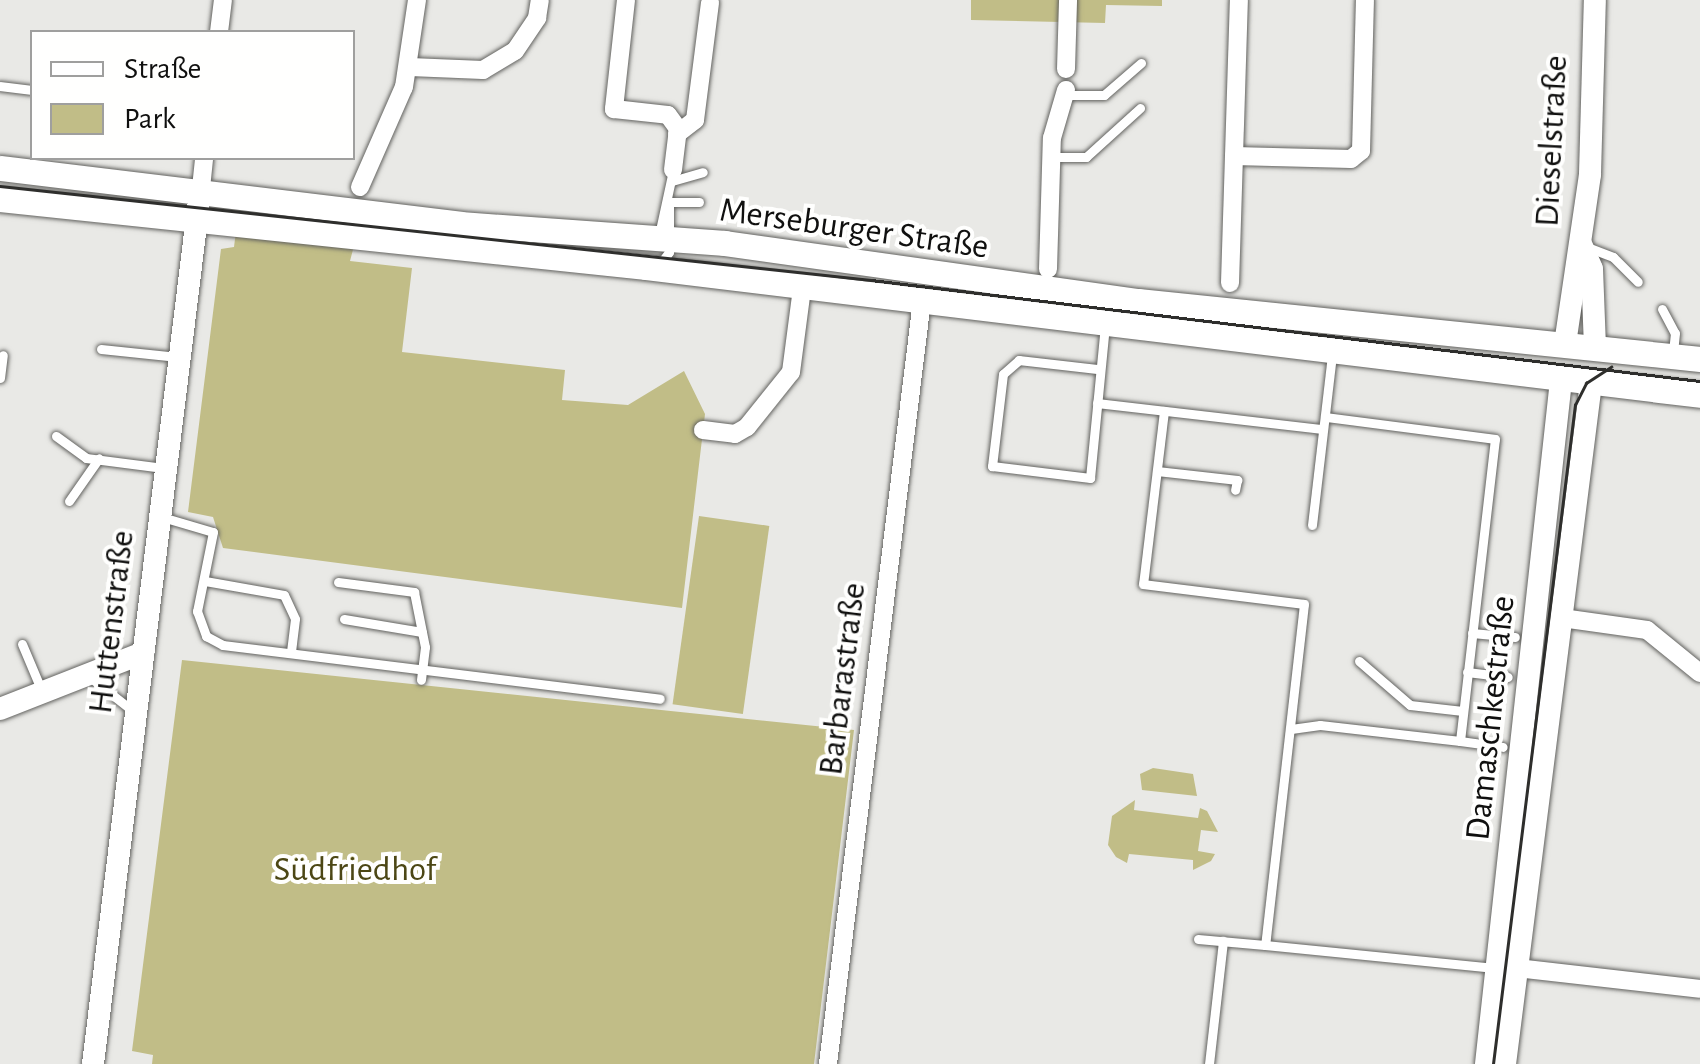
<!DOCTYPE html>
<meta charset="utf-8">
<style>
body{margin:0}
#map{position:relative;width:1700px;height:1064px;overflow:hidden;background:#e9e9e6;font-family:"Alegreya Sans",sans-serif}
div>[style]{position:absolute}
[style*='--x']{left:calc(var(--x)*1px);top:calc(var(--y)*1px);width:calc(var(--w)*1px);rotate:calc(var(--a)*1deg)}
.green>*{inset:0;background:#c1bd87;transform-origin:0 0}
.roads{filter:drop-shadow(0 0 2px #62625f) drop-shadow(0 0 2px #62625f)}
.lane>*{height:9px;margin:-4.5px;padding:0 4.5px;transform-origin:4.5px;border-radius:4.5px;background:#fff}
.street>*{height:18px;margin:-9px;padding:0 9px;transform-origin:9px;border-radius:9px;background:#fff}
.secondary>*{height:22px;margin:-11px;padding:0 11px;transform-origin:11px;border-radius:11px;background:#fff}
.primary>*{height:25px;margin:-12.5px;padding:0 12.5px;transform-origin:12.5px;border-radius:12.5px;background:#fff}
.tram>*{height:2.5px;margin:-1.25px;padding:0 1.25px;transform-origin:1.25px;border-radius:1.25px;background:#2e2e2c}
span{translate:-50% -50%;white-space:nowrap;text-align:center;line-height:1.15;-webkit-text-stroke:8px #fffffe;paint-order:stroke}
.street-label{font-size:35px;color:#10100f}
.park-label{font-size:35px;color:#4c4715}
.legend{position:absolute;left:30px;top:30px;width:325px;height:130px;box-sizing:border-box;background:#fffffe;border:2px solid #9f9f9e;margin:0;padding:12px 18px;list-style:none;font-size:30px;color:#10100f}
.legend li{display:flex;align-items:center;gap:20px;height:50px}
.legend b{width:50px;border:2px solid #9f9f9e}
</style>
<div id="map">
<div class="green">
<i style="clip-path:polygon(971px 0,1162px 0,1162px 6px,1106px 5px,1105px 23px,971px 20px)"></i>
<i style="clip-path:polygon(236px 231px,355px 242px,350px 261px,412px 268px,402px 352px,565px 370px,562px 400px,628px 405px,684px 371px,705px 414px,682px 608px,223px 548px,213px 517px,188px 512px,221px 249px,234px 247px)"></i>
<i style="left:699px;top:516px;width:71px;height:190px;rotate:8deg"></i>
<i style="clip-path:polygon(182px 660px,854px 730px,814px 1064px,152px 1064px,153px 1055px,132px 1051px)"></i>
<i style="clip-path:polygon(1153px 768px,1193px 774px,1197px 796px,1142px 790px,1140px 774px)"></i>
<i style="clip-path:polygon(1135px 800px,1134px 810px,1198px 818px,1200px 808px,1207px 811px,1218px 832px,1201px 830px,1198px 851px,1215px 854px,1211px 861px,1193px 870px,1193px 860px,1129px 854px,1127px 863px,1116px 857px,1108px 845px,1112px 816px)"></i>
</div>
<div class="roads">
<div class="lane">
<i style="--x:0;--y:86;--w:32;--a:7"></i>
<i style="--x:1066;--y:95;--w:38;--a:0"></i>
<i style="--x:1104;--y:95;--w:49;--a:-40.9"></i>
<i style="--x:1051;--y:157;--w:35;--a:0"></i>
<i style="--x:1086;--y:157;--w:73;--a:-42.2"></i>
<i style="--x:672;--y:181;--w:32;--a:-16"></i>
<i style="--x:669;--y:202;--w:30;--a:0"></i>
<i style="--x:659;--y:235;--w:66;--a:-77.8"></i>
<i style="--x:1587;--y:247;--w:28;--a:21"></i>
<i style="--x:1613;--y:257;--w:35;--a:45"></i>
<i style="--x:660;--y:264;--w:15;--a:-53"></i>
<i style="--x:669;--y:252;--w:50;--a:-90"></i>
<i style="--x:1662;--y:309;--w:27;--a:62"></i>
<i style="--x:1675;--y:333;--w:20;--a:96"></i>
<i style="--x:101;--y:349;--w:77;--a:5.9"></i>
<i style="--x:1097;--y:369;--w:79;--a:-173.4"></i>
<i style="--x:1019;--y:360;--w:21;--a:139"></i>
<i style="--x:1003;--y:374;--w:93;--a:96.8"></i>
<i style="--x:992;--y:466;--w:99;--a:7"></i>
<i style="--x:1090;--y:478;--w:154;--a:-84.4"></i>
<i style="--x:0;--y:378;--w:23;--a:-83"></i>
<i style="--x:1097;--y:403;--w:227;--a:6.6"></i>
<i style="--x:1164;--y:411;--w:174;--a:96.9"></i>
<i style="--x:1143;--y:584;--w:162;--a:7.1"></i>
<i style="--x:1304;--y:604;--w:343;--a:96.5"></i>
<i style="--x:1265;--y:945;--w:231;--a:5.7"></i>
<i style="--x:56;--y:436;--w:37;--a:36"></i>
<i style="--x:86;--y:458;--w:78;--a:7.4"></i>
<i style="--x:1157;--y:471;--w:81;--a:6.4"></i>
<i style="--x:1237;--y:480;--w:10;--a:101"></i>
<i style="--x:69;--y:501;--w:52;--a:-55.1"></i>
<i style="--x:162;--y:517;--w:53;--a:16.4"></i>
<i style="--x:213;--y:532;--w:81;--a:101.4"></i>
<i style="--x:197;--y:611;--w:27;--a:70"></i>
<i style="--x:206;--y:636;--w:19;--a:28"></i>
<i style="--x:223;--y:645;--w:440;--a:7"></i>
<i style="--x:1312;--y:525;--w:172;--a:-83.3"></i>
<i style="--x:205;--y:581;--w:80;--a:10"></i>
<i style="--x:284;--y:595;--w:26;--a:65"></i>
<i style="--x:295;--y:619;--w:34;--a:97"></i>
<i style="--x:338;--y:582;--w:77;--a:7.5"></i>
<i style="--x:414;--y:592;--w:56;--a:78.7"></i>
<i style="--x:425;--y:647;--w:33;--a:97"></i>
<i style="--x:344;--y:619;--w:79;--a:9.5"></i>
<i style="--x:1472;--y:633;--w:43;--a:5.3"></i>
<i style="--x:22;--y:644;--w:49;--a:67.1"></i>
<i style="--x:1359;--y:661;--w:67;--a:40.8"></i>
<i style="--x:1410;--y:705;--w:53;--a:6.5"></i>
<i style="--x:1467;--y:672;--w:41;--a:7"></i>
<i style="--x:91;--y:678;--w:55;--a:38.3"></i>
<i style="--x:1291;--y:729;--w:29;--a:-8"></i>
<i style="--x:1320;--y:725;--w:141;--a:6.5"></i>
<i style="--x:1460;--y:741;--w:304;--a:-83.4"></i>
<i style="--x:1495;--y:439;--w:171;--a:-172.6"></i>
<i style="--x:1460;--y:741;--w:43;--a:7.9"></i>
<i style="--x:1198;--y:939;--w:67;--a:5.1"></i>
<i style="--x:1209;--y:1064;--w:124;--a:-83.5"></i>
</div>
<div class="street">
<i style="--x:626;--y:0;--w:110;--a:96.3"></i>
<i style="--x:614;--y:109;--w:54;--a:6.3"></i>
<i style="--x:668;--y:115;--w:17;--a:54"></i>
<i style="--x:678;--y:129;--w:41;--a:97"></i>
<i style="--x:219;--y:32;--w:32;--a:-83"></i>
<i style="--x:410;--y:67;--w:73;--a:2.4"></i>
<i style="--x:483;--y:70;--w:37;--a:-31"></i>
<i style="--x:515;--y:51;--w:40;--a:-56"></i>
<i style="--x:537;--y:18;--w:18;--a:-81"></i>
<i style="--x:1066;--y:69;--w:69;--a:-88.3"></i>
<i style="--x:677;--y:134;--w:23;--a:-38"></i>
<i style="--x:695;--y:120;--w:118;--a:-82.7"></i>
<i style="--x:1234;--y:156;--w:117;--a:1.5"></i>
<i style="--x:1351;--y:159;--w:13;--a:-39"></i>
<i style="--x:1361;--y:151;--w:151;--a:-88.5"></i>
<i style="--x:360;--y:187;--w:109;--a:-66.3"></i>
<i style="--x:404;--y:87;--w:88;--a:-81.5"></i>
<i style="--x:201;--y:188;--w:30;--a:-84"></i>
<i style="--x:1048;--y:269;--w:131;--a:-88.3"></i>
<i style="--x:1052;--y:138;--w:50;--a:-73.7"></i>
<i style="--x:1230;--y:283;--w:283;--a:-88.2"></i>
<i style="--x:703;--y:430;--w:32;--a:7"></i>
<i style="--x:735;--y:434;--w:14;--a:-30"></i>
<i style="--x:747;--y:427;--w:70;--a:-51.3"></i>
<i style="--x:791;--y:372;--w:85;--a:-82.5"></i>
<i style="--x:1562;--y:618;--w:86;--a:8"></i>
<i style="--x:1647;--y:630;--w:68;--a:39.1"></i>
<i style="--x:1517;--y:968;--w:184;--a:6.5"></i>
<i style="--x:828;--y:1064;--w:769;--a:-82.98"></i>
</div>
<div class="secondary">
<i style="--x:1581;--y:244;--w:27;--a:66"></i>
<i style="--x:1592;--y:269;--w:78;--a:87.8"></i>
<i style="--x:1565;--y:344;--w:172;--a:-81.6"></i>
<i style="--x:1590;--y:174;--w:174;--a:-88.4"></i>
<i style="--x:0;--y:709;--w:154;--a:-21.4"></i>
<i style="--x:93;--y:1064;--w:869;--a:-83"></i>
<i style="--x:1486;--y:1064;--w:688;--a:-83.74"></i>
<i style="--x:1505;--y:1064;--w:686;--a:-82.8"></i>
</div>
<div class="primary">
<i style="--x:0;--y:168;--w:463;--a:6.9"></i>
<i style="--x:460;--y:224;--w:266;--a:4.1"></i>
<i style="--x:725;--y:243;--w:417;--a:8"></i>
<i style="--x:1138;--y:301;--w:565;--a:5.89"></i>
<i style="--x:0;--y:199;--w:650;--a:6.01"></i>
<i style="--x:646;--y:267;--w:1062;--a:6.92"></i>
</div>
</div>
<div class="tram">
<i style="--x:0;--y:186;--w:876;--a:6.16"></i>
<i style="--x:871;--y:280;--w:835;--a:6.95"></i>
<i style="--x:1493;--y:1064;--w:664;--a:-82.91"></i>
<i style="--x:1575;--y:405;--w:25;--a:-63"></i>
<i style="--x:1586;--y:383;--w:30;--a:-33"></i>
</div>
<div class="street-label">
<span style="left:1552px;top:141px;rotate:-87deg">Dieselstraße</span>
<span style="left:854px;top:229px;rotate:8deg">Merseburger Straße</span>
<span style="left:112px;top:622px;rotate:-83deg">Huttenstraße</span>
<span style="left:843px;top:679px;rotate:-83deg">Barbarastraße</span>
<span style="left:1491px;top:718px;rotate:-84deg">Damaschkestraße</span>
</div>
<div class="park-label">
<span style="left:355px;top:870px">Südfriedhof</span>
</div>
<ul class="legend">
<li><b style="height:12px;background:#fff"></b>Straße</li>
<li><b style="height:28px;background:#c1bd87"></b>Park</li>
</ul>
</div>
